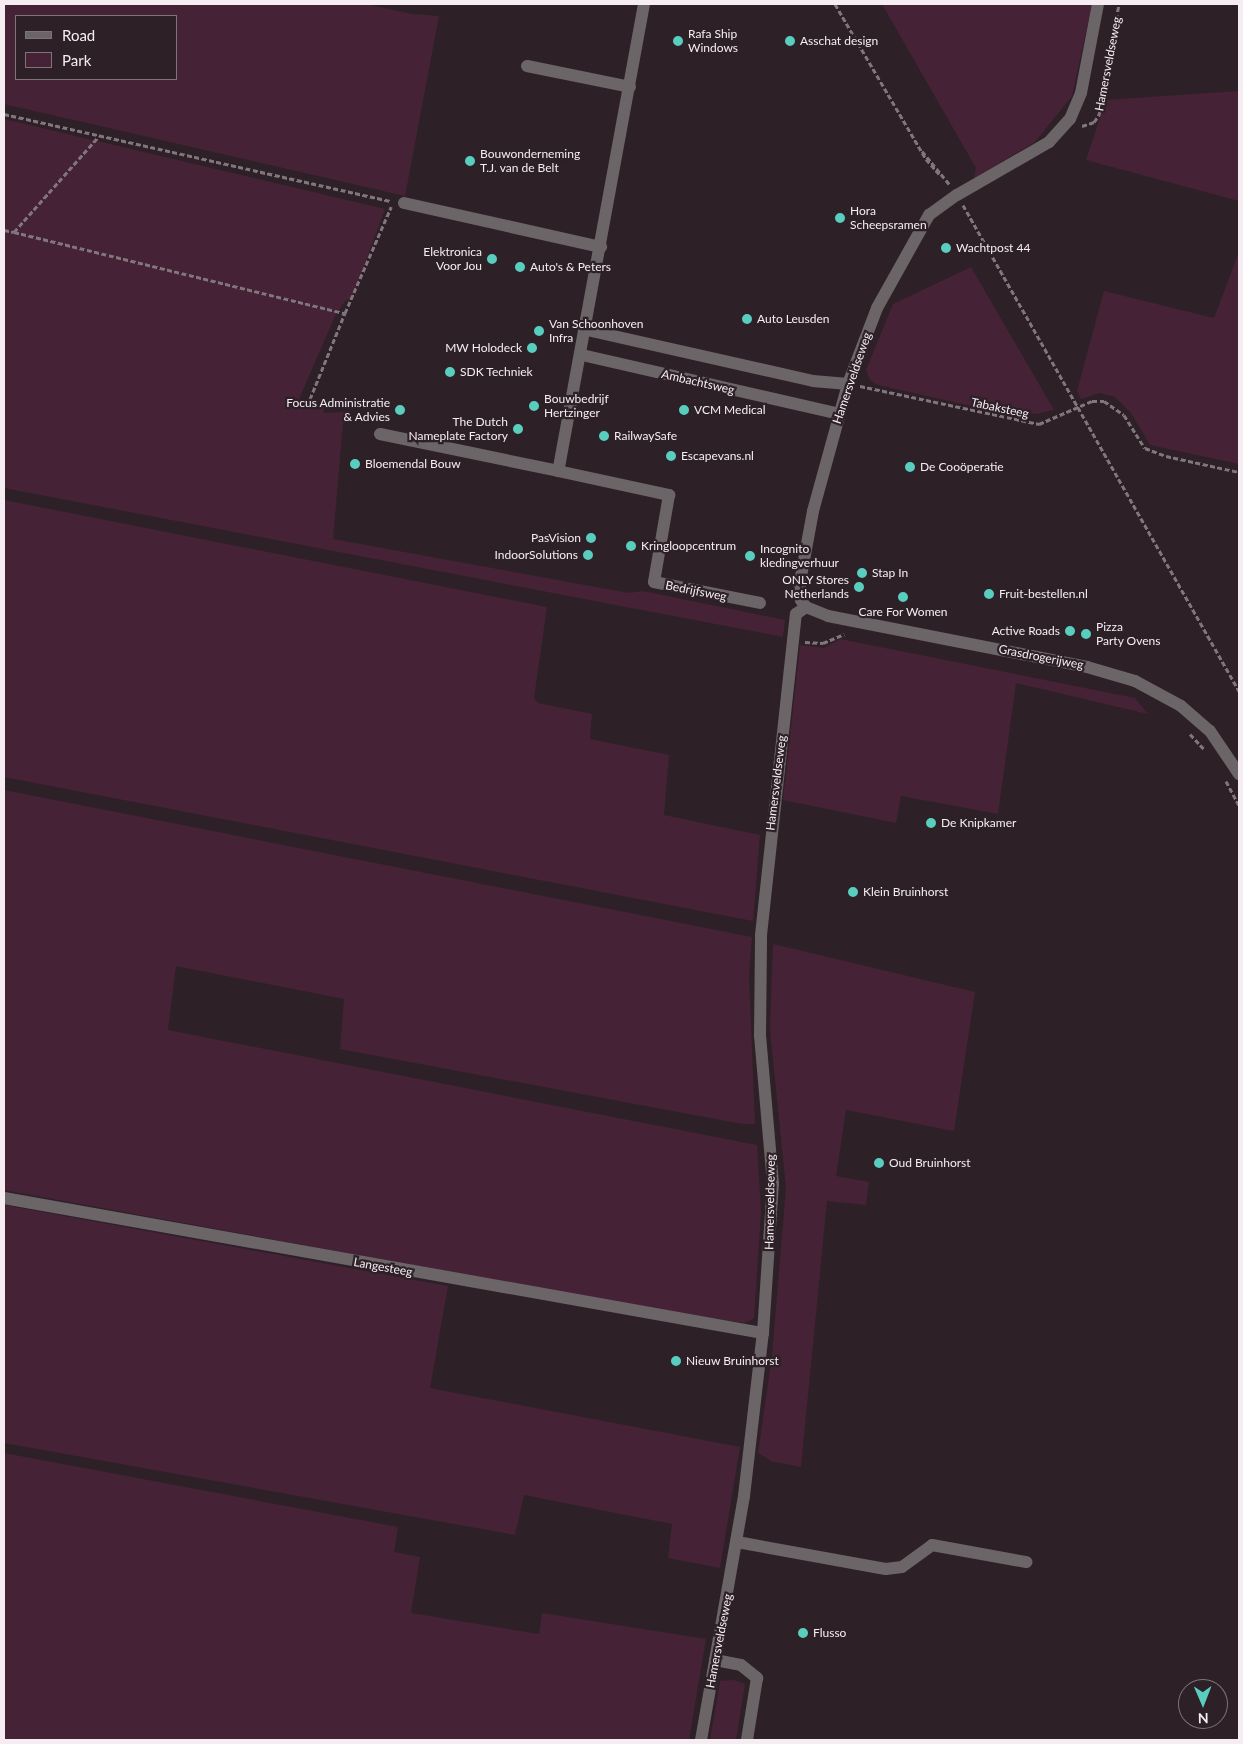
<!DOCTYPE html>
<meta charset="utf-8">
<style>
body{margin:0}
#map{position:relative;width:1243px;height:1744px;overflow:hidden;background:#2d2127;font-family:Lato,sans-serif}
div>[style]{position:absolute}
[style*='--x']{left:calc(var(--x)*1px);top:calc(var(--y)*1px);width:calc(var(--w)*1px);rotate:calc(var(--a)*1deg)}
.green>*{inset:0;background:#462236}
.path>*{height:3px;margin-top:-1.5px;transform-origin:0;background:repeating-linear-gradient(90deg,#81767c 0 5px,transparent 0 7.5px)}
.minor>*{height:12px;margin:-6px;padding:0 6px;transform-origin:6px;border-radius:6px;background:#6b6568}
.tertiary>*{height:12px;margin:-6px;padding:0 6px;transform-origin:6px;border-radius:6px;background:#6b6568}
.dots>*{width:14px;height:14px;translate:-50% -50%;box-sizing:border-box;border:2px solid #2d2127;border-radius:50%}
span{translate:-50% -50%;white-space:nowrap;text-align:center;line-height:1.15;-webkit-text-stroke:4.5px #2d2127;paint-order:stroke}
.poi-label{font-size:12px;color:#f5edf1}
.left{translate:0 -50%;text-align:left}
.right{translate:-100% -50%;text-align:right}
.street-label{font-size:12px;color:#f5edf1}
.frame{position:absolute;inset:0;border:5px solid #f5edf1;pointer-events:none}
.legend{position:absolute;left:15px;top:15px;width:162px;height:65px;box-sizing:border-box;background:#2d2127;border:1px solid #7d7378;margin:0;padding:6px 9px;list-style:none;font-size:15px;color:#f5edf1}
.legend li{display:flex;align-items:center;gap:10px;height:25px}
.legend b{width:25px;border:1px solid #7d7378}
.north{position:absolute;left:1178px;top:1679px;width:50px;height:50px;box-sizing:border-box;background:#2d2127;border:1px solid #7d7378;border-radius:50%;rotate:179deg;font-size:14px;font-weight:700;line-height:20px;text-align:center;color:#f5edf1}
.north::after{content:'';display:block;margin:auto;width:18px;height:22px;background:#59cebe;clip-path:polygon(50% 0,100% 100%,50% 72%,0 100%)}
</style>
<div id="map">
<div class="green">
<i style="clip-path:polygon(evenodd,4px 4px,366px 4px,412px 14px,439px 16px,405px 196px,4px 104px,4px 4px,16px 16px,176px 16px,176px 79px,16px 79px,16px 16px)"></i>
<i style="clip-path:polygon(882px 4px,1092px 4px,1072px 96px,1035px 142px,974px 178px,976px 168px)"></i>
<i style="clip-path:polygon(1239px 91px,1239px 201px,1086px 160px,1106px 100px)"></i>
<i style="clip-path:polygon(4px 119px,385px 209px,352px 298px,345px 301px,336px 314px,299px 399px,323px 405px,324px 413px,344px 412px,333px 539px,629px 593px,643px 591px,785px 620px,783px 637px,4px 488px)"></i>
<i style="clip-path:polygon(1239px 252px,1239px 464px,1150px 445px,1131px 413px,1115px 397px,1099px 393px,1081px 399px,1077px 391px,1104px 291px,1214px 318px)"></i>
<i style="clip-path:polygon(971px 267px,1054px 410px,1036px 414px,998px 412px,878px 385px,870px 380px,866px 370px,893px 304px)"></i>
<i style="clip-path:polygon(4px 500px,547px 607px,534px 698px,538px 703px,592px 714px,590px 739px,669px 755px,664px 815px,760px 835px,753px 921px,4px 777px)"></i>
<i style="clip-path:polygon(840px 639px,1135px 698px,1148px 714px,1016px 683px,998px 814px,901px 796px,896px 823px,783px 800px,800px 645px,824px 648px)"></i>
<i style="clip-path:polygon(4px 790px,752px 937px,749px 976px,755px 1124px,742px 1124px,340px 1049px,344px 999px,176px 966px,168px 1030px,757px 1145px,761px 1212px,754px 1318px,745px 1323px,657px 1310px,4px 1190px)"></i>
<i style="clip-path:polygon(773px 944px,975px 992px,954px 1131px,846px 1110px,836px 1176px,869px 1182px,866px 1205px,827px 1201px,801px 1467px,771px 1461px,758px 1453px,772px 1355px,786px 1188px,770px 1030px)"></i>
<i style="clip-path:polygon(4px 1205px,448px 1286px,430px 1388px,740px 1447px,720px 1568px,668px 1558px,672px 1524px,524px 1495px,515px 1535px,4px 1443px)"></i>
<i style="clip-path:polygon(4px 1453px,398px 1527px,394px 1552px,420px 1557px,411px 1613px,539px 1634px,542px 1613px,706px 1639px,689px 1740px,4px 1740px)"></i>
<i style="clip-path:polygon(734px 1680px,745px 1684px,736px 1740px,710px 1740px,720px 1681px)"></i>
</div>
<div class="path">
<i style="--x:835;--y:4;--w:180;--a:59.6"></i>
<i style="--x:926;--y:159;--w:21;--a:49"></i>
<i style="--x:4;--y:114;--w:397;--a:12.7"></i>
<i style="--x:1082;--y:126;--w:13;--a:-18"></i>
<i style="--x:1094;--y:122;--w:9;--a:-54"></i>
<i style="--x:1099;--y:115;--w:113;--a:-79.8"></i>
<i style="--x:922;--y:151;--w:44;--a:50.5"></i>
<i style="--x:963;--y:205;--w:559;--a:60.41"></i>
<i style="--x:4;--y:230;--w:10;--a:11"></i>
<i style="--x:14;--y:232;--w:128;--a:-48.5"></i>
<i style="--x:14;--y:232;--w:341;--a:13.8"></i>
<i style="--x:345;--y:313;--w:116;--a:-66.5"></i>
<i style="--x:860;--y:386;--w:183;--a:12"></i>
<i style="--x:1039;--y:424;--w:58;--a:-23.5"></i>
<i style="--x:1092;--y:401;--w:12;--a:0"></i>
<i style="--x:1104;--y:401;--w:24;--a:35"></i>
<i style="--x:1124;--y:415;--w:39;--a:58"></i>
<i style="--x:1145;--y:448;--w:22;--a:21"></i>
<i style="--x:1166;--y:456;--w:75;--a:12.4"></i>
<i style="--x:310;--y:399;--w:93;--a:-67.9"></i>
<i style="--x:805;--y:642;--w:18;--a:3"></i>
<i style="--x:823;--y:643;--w:23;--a:-23"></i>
<i style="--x:1190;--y:734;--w:21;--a:47"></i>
<i style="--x:1226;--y:781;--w:27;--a:62"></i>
</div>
<div class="minor">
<i style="--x:644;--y:4;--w:475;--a:100.4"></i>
<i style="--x:558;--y:471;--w:114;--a:12.2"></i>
<i style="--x:669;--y:495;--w:88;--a:99.8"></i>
<i style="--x:654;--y:582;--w:108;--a:11.2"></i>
<i style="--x:527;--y:66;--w:105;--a:11.5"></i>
<i style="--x:404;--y:203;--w:202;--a:12.6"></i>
<i style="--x:587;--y:330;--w:232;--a:12.7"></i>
<i style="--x:813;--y:381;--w:35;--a:5"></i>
<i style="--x:582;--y:355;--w:264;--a:12.9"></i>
<i style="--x:380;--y:434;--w:182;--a:11.7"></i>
<i style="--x:4;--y:1198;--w:771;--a:10.09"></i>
<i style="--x:737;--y:1542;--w:151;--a:10.3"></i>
<i style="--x:886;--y:1569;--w:16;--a:-7"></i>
<i style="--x:902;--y:1567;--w:37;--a:-36"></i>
<i style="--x:932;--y:1545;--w:96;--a:10.3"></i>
<i style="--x:715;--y:1660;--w:26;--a:11"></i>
<i style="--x:741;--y:1665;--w:21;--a:39"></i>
<i style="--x:757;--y:1678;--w:63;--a:99.2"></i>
</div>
<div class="tertiary">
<i style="--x:806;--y:607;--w:9;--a:-126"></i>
<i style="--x:801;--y:600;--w:18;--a:-93"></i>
<i style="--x:800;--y:582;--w:72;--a:-79.6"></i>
<i style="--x:813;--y:511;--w:132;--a:-74.6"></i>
<i style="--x:848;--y:384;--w:81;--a:-69.1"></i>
<i style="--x:877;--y:308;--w:107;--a:-60.8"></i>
<i style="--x:929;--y:215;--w:34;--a:-36"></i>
<i style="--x:957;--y:195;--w:106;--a:-29.9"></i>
<i style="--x:1049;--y:142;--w:31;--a:-48"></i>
<i style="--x:1070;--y:119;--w:28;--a:-67"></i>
<i style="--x:1081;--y:93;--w:91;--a:-79.2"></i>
<i style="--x:806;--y:607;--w:24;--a:22"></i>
<i style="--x:828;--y:616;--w:264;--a:11.1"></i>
<i style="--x:1087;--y:667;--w:50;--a:16.3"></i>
<i style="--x:1135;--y:681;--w:52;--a:28.5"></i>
<i style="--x:1181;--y:706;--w:38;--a:41"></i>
<i style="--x:1210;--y:731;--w:52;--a:56"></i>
<i style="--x:701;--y:1740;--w:248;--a:-80"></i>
<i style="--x:744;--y:1496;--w:164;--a:-83.4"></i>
<i style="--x:763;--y:1333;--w:149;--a:-86.2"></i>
<i style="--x:773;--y:1184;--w:149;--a:-95"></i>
<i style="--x:760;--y:1036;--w:101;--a:-89.4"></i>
<i style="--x:761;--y:935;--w:323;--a:-83.8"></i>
<i style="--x:796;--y:614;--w:12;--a:-35"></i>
</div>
<div class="dots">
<i style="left:678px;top:41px;background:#59cebe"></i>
<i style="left:790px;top:41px;background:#59cebe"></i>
<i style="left:470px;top:161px;background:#59cebe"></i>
<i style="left:840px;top:218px;background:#59cebe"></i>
<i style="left:946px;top:248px;background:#59cebe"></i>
<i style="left:492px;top:259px;background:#59cebe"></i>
<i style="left:520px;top:267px;background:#59cebe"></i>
<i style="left:747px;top:319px;background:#59cebe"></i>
<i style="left:539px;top:331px;background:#59cebe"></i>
<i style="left:532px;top:348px;background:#59cebe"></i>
<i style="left:450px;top:372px;background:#59cebe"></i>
<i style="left:534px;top:406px;background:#59cebe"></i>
<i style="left:400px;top:410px;background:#59cebe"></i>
<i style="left:684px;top:410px;background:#59cebe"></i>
<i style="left:518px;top:429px;background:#59cebe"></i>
<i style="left:604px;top:436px;background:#59cebe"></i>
<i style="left:671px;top:456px;background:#59cebe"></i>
<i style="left:355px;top:464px;background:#59cebe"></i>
<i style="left:910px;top:467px;background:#59cebe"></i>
<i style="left:591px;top:538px;background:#59cebe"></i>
<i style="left:631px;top:546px;background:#59cebe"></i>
<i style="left:588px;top:555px;background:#59cebe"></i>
<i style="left:750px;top:556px;background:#59cebe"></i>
<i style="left:862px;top:573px;background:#59cebe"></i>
<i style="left:859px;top:587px;background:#59cebe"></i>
<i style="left:989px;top:594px;background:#59cebe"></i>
<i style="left:903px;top:597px;background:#59cebe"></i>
<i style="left:1070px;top:631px;background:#59cebe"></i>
<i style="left:1086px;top:634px;background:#59cebe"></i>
<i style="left:931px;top:823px;background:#59cebe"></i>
<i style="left:853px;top:892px;background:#59cebe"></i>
<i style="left:879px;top:1163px;background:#59cebe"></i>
<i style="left:676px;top:1361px;background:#59cebe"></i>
<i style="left:803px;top:1633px;background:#59cebe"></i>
</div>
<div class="poi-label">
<span class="left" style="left:688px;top:41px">Rafa Ship<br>Windows</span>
<span class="left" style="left:800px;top:41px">Asschat design</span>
<span class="left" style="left:480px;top:161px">Bouwonderneming<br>T.J. van de Belt</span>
<span class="left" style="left:850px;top:218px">Hora<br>Scheepsramen</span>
<span class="left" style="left:956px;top:248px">Wachtpost 44</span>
<span class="right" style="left:482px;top:259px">Elektronica<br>Voor Jou</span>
<span class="left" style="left:530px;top:267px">Auto's &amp; Peters</span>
<span class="left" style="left:757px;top:319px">Auto Leusden</span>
<span class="left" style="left:549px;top:331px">Van Schoonhoven<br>Infra</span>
<span class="right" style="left:522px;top:348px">MW Holodeck</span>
<span class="left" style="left:460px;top:372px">SDK Techniek</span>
<span class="left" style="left:544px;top:406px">Bouwbedrijf<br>Hertzinger</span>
<span class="right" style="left:390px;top:410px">Focus Administratie<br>&amp; Advies</span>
<span class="left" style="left:694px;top:410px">VCM Medical</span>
<span class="right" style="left:508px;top:429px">The Dutch<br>Nameplate Factory</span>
<span class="left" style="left:614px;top:436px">RailwaySafe</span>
<span class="left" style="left:681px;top:456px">Escapevans.nl</span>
<span class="left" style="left:365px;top:464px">Bloemendal Bouw</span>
<span class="left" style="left:920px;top:467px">De Cooöperatie</span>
<span class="right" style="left:581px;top:538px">PasVision</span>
<span class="left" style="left:641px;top:546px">Kringloopcentrum</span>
<span class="left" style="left:760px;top:556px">Incognito<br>kledingverhuur</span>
<span class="right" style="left:578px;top:555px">IndoorSolutions</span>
<span class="left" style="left:872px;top:573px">Stap In</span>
<span class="right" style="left:849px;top:587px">ONLY Stores<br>Netherlands</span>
<span class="left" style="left:999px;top:594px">Fruit-bestellen.nl</span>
<span style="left:903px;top:612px">Care For Women</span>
<span class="left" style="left:1096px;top:634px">Pizza<br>Party Ovens</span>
<span class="right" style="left:1060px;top:631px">Active Roads</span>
<span class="left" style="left:941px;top:823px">De Knipkamer</span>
<span class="left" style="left:863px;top:892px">Klein Bruinhorst</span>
<span class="left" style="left:889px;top:1163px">Oud Bruinhorst</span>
<span class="left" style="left:686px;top:1361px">Nieuw Bruinhorst</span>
<span class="left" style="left:813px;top:1633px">Flusso</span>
</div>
<div class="street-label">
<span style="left:1108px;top:64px;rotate:-79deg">Hamersveldseweg</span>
<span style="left:852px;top:378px;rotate:-71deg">Hamersveldseweg</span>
<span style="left:698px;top:382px;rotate:13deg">Ambachtsweg</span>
<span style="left:1000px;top:408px;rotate:12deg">Tabaksteeg</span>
<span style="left:696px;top:591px;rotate:11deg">Bedrijfsweg</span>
<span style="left:1041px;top:657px;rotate:11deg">Grasdrogerijweg</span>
<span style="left:776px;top:783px;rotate:-83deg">Hamersveldseweg</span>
<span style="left:770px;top:1202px;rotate:-89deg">Hamersveldseweg</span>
<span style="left:383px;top:1267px;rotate:10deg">Langesteeg</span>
<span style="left:719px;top:1641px;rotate:-79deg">Hamersveldseweg</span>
</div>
<div class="frame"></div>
<ul class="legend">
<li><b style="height:6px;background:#6b6568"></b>Road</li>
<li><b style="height:14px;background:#462236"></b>Park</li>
</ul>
<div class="north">N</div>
</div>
